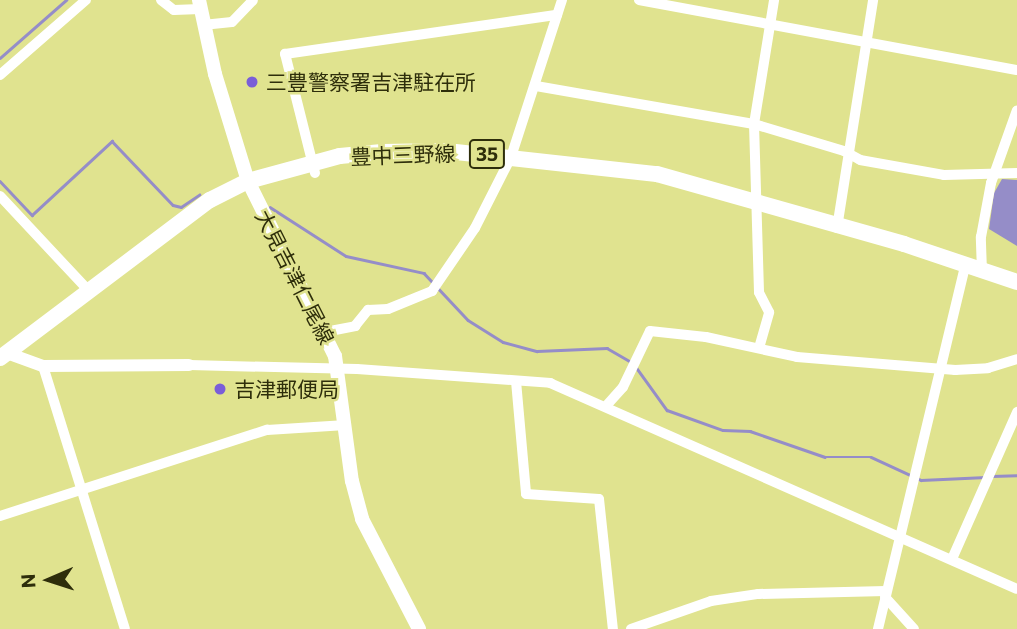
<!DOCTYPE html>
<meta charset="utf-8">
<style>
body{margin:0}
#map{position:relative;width:1017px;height:629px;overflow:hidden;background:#e0e38f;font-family:Commissioner,"Noto Sans JP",sans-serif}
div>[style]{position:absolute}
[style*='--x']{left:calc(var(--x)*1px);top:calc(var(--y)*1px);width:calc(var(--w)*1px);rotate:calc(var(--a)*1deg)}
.water>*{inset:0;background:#958dc8}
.stream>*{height:2.5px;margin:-1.25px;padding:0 1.25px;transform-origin:1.25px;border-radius:1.25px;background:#958dc8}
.minor>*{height:10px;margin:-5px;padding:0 5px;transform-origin:5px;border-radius:5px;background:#fff}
.tertiary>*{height:12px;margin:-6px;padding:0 6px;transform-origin:6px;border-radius:6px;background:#fff}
.secondary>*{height:14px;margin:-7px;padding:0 7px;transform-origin:7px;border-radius:7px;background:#fff}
.primary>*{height:16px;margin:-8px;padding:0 8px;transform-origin:8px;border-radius:8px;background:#fff}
.dots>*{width:19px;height:19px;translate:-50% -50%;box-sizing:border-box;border:4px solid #e0e38f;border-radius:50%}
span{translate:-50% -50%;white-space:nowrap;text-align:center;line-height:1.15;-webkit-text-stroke:5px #e0e38f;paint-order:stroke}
.shield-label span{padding:2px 5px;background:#e0e38f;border:2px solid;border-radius:5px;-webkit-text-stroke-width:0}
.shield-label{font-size:19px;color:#2e2e0b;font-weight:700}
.poi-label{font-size:21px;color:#2e2e0b}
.left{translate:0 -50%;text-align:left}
.street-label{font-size:21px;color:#2e2e0b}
.north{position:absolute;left:14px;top:545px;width:70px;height:70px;-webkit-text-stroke:5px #e0e38f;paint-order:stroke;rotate:267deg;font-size:19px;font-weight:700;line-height:28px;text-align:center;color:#2e2e0b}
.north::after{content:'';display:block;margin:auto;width:24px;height:32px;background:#2e2e0b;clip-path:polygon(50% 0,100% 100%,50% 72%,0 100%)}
</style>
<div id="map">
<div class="water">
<i style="clip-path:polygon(1002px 179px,1017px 180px,1017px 246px,989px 229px,994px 193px)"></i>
</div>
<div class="stream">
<i style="--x:0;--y:58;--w:88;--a:-41.3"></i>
<i style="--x:0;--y:181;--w:47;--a:46.7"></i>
<i style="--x:32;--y:215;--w:109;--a:-42.8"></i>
<i style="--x:112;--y:141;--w:88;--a:46.4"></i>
<i style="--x:173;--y:205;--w:8;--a:14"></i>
<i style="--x:181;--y:207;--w:22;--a:-34"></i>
<i style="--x:270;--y:207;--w:90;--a:32.8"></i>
<i style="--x:346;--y:256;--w:80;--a:12.3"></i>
<i style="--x:424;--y:273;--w:64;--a:46.9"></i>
<i style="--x:468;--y:320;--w:41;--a:32.2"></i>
<i style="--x:503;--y:342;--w:35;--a:15"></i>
<i style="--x:537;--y:351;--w:70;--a:-2.5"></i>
<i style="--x:607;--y:348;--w:28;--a:30"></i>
<i style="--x:636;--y:367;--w:53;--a:54.2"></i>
<i style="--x:667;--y:410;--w:59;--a:19.7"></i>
<i style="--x:723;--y:430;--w:27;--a:2"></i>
<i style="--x:750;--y:431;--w:79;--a:19.1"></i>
<i style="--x:825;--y:457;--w:46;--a:0"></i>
<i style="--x:871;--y:457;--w:55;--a:24.7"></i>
<i style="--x:921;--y:480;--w:65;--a:-2.6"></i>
<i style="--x:992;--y:476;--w:25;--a:-2"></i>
</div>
<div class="minor">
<i style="--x:161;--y:0;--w:16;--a:38"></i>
<i style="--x:174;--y:10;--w:26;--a:-2"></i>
<i style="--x:639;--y:0;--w:384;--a:10.5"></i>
<i style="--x:203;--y:25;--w:29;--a:-6"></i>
<i style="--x:232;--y:22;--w:30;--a:-46"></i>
<i style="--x:0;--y:75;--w:114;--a:-41.1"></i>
<i style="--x:536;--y:86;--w:221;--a:9.9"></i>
<i style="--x:754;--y:124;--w:94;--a:16.7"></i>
<i style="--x:844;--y:151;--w:18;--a:29"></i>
<i style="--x:860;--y:160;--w:85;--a:10.1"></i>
<i style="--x:944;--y:175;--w:73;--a:-1.6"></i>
<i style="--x:315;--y:173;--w:123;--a:-104.1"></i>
<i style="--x:285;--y:54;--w:275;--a:-8.2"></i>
<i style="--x:0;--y:196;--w:129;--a:46.9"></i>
<i style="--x:837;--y:228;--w:231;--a:-81"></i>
<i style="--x:982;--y:272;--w:35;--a:-92"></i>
<i style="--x:981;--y:237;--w:55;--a:-79.5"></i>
<i style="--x:991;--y:183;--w:77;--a:-70.4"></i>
<i style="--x:325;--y:332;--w:31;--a:-11"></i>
<i style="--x:355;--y:326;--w:21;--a:-51"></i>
<i style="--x:368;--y:310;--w:20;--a:-3"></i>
<i style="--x:388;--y:309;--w:48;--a:-22.2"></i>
<i style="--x:432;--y:291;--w:76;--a:-55.7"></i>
<i style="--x:475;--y:228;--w:80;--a:-63.1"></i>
<i style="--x:511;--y:157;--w:165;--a:-72"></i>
<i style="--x:759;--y:348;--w:37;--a:-74"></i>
<i style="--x:769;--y:312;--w:22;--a:-117"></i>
<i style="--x:759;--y:292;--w:168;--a:-91.7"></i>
<i style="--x:754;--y:124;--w:126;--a:-80.8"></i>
<i style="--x:189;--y:365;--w:168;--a:1.4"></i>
<i style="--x:357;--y:369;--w:194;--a:4.1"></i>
<i style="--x:550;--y:383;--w:510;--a:23.8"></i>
<i style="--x:43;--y:366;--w:275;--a:72.7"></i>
<i style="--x:516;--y:381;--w:113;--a:84.9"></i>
<i style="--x:526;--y:494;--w:73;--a:3.9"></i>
<i style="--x:599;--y:499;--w:131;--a:83.9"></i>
<i style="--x:606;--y:406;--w:25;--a:-48"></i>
<i style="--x:623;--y:387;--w:62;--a:-64.3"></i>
<i style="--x:650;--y:331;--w:56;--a:6.1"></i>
<i style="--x:706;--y:337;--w:93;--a:12.4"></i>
<i style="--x:797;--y:357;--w:159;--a:4.7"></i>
<i style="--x:955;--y:370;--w:33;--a:-3"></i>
<i style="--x:988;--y:368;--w:30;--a:-17"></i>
<i style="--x:0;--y:516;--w:281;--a:-17.9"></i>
<i style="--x:267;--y:430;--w:79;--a:-3.6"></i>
<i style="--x:952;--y:559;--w:161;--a:-66.1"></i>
<i style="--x:885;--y:597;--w:43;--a:47.8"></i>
<i style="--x:631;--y:629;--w:85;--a:-19.3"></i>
<i style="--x:711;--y:601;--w:48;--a:-8.5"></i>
<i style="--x:758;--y:594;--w:128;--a:-1.3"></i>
<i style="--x:878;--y:629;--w:372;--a:-76.5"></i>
</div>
<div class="tertiary">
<i style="--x:7;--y:353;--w:38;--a:20"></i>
<i style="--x:43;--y:366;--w:146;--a:-0.4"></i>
</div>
<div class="secondary">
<i style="--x:199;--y:0;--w:76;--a:77.8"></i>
<i style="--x:215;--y:74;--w:112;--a:72.9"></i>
<i style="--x:248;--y:181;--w:195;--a:63.6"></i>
<i style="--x:335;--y:356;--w:126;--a:82.3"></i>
<i style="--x:352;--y:481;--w:39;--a:75"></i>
<i style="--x:362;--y:519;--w:124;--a:62.6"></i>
</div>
<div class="primary">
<i style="--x:0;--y:358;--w:263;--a:-37"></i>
<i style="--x:210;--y:200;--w:42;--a:-26.6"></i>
<i style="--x:248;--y:181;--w:95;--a:-15.2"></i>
<i style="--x:340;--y:156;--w:42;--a:-5.4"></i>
<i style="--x:382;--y:152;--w:65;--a:-0.9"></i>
<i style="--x:447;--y:151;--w:211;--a:6.3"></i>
<i style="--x:657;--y:174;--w:257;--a:15.8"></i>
<i style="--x:904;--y:244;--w:119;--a:18.6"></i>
</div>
<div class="dots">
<i style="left:252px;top:82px;background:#7a5ed8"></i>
<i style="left:220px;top:389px;background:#7a5ed8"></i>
</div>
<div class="shield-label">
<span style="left:487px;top:154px">35</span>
</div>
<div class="poi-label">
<span class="left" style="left:266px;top:82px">三豊警察署吉津駐在所</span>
<span class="left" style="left:234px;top:389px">吉津郵便局</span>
</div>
<div class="street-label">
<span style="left:403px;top:155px;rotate:-2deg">豊中三野線</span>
<span style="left:295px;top:277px;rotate:63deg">大見吉津仁尾線</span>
</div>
<div class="north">N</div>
</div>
